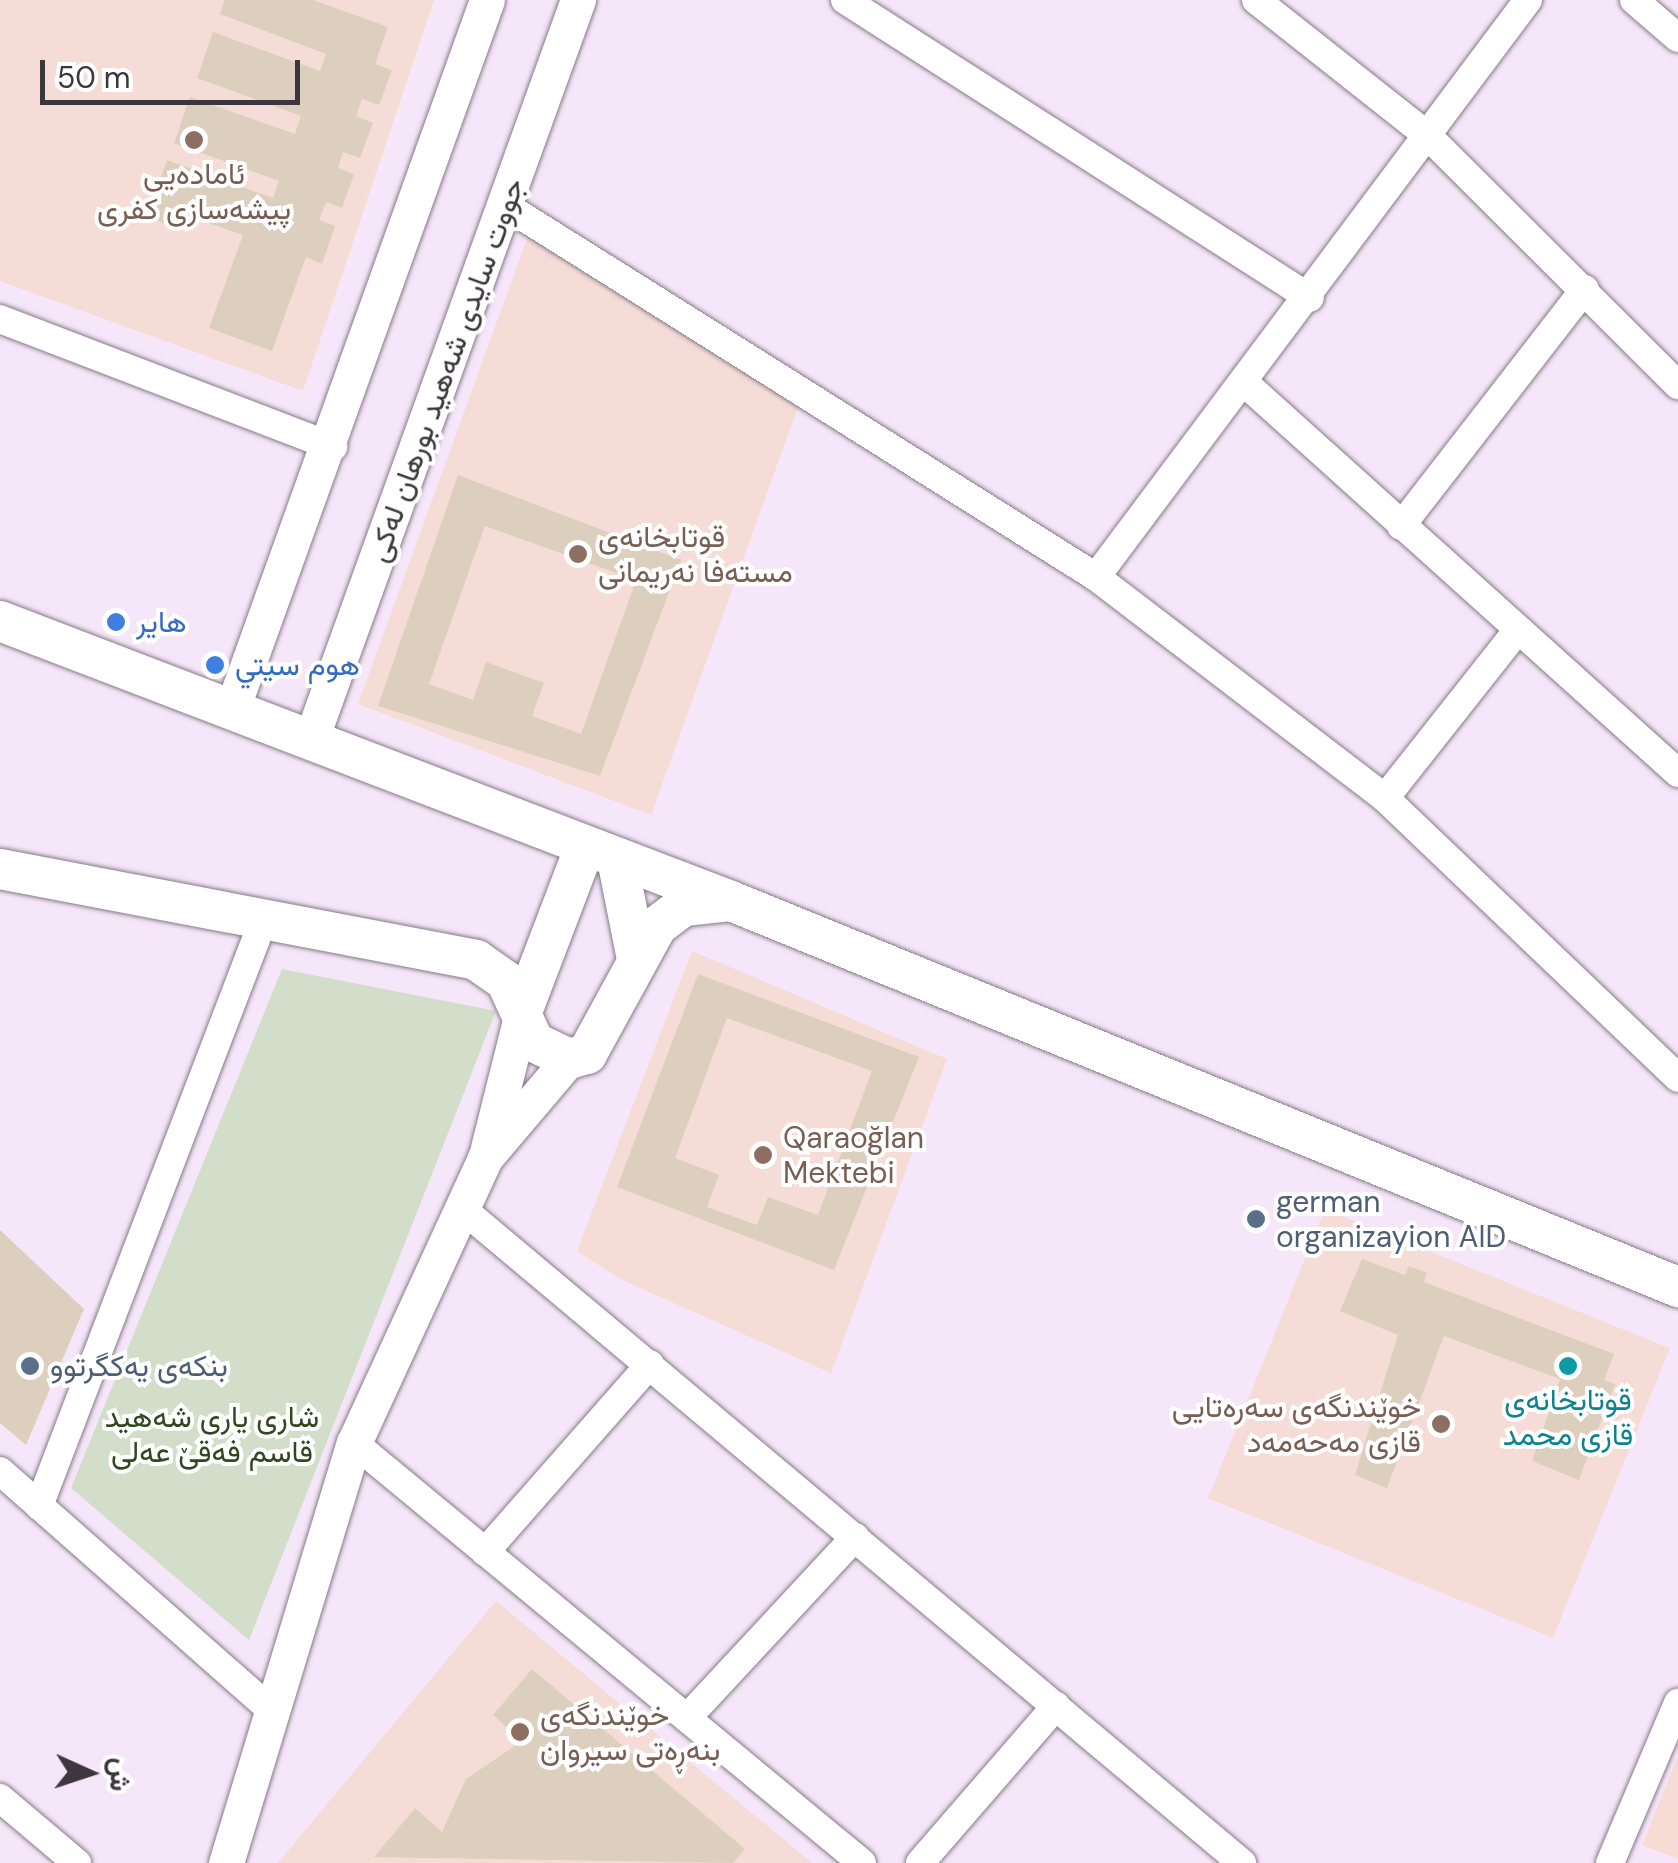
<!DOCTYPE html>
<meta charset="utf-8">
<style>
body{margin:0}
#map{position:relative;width:1678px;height:1863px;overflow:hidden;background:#f6e6f9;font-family:"DM Sans",Vazirmatn,sans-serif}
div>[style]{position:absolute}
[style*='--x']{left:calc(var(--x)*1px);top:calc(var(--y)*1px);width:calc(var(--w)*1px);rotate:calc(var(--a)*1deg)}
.commercial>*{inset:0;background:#f6dcd5}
.education>*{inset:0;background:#f6dcd6;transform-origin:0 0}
.green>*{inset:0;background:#d2ddca}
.building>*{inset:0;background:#ddcfbd}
.roads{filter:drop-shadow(0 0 2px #877a8a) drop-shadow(0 0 2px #877a8a)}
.minor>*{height:28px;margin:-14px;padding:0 14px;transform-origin:14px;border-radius:14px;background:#fff}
.tertiary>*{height:35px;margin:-17.5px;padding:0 17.5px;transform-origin:17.5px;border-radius:17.5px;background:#fff}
.secondary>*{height:40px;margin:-20px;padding:0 20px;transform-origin:20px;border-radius:20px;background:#fff}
.dots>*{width:28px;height:28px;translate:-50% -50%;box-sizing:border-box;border:5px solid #fff;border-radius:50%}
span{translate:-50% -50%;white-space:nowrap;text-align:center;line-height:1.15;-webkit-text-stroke:8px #fff;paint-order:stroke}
.education-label{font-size:30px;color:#785e54}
.left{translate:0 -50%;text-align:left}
.right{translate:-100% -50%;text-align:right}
.street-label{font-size:30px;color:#3c363d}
.shop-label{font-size:30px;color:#366cbe}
.service-label{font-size:30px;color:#4e5e75}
.culture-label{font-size:30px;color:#0d838f}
.park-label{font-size:30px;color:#31471d}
.north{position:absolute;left:40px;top:1723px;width:100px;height:100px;-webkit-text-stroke:8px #fff;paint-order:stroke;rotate:93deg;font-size:28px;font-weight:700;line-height:40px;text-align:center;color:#3c363d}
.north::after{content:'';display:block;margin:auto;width:35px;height:45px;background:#3c363d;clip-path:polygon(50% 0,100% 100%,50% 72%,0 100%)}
.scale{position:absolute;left:40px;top:60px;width:260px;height:45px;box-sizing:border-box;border:5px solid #3c363d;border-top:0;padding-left:12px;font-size:30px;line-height:35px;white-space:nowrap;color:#3c363d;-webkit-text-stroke:8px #fff;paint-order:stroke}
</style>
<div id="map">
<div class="commercial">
<i style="clip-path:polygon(1678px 1756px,1678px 1859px,1642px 1845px)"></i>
</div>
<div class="education">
<i style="clip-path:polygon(0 0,434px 0,303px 391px,0 281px)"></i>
<i style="clip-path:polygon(528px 236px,799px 404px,651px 815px,358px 704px)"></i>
<i style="clip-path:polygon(692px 951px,947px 1059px,831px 1373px,620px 1279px,577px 1251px)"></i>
<i style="left:1325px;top:1209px;width:372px;height:312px;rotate:22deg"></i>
<i style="clip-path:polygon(496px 1601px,812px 1863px,278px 1863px)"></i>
</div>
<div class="green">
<i style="clip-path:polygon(282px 969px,496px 1011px,249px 1640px,71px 1488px)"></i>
</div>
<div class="building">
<i style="clip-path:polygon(225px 0,313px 0,388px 27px,375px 64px,392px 70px,379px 105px,362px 99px,356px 116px,373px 123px,360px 158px,343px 152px,338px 168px,354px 174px,342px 208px,326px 202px,319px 220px,335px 226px,322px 264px,306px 257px,272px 351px,209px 328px,243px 235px,180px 213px,175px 227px,147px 217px,167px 160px,273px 198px,279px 181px,174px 143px,190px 97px,295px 134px,301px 116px,197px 78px,213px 32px,320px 71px,326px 54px,220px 14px)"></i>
<i style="clip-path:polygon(evenodd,458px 475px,681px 560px,600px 776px,378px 706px,458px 475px,485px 526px,636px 580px,581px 734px,532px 716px,544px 683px,486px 662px,473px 700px,429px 684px,485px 526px)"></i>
<i style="clip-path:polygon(evenodd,698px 974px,919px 1057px,834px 1270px,617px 1187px,698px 974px,727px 1018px,872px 1071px,818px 1215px,768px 1197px,757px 1225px,707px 1207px,719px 1175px,675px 1158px,727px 1018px)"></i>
<i style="clip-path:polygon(0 1230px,84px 1309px,26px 1445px,0 1423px)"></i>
<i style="clip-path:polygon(1362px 1259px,1405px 1275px,1409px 1266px,1427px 1273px,1424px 1282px,1614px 1354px,1604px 1380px,1615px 1384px,1579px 1480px,1532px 1461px,1560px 1379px,1444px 1336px,1387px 1488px,1355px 1475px,1398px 1335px,1340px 1311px)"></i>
<i style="clip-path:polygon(532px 1669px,745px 1849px,733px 1863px,374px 1857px,415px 1808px,442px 1832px,466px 1779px,522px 1741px,493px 1715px)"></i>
</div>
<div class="roads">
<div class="minor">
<i style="--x:845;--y:0;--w:552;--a:32.65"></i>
<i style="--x:1256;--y:0;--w:219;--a:38.3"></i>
<i style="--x:1428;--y:136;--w:353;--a:44.9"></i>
<i style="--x:1634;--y:0;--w:58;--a:40.8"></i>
<i style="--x:506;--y:206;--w:697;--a:32.16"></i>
<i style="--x:1096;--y:577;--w:364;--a:37.4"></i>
<i style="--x:1385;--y:798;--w:405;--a:43.7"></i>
<i style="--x:0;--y:319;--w:357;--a:21"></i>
<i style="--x:1247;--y:385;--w:580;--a:41.99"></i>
<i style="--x:1401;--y:526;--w:300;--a:-52.2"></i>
<i style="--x:1096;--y:577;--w:721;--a:-53.18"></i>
<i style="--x:1385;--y:798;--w:213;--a:-51.7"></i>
<i style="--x:460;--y:1207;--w:1021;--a:39.99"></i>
<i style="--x:354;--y:1443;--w:659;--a:39.58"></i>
<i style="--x:0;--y:1471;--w:363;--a:41.4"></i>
<i style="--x:39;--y:1506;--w:626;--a:-69.05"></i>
<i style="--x:485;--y:1552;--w:250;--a:-48.7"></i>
<i style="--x:687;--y:1718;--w:247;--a:-47.1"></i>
<i style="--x:0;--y:1798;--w:101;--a:40.2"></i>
<i style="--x:920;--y:1863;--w:208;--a:-49.1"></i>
<i style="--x:1610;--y:1863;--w:174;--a:-67"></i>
</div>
<div class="tertiary">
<i style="--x:232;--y:709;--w:753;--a:-70.22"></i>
<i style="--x:311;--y:739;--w:786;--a:-70.14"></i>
<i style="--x:488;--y:1148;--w:143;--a:-75.9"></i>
<i style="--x:226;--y:1863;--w:439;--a:-73.1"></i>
<i style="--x:354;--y:1443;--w:314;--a:-65.3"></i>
<i style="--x:485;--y:1158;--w:130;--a:-49.7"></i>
</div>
<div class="secondary">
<i style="--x:0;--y:621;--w:783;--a:20.96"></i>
<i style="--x:731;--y:901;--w:1023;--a:22.18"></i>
<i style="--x:617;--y:859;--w:97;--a:78.7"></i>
<i style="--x:0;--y:869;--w:485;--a:10.8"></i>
<i style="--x:476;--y:960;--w:37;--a:35"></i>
<i style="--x:506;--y:981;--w:67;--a:65.3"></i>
<i style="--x:534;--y:1042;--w:39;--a:26"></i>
<i style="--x:569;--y:1059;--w:19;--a:-16"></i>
<i style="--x:587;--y:1054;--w:146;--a:-61.3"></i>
<i style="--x:657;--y:926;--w:34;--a:-37"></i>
<i style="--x:684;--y:906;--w:47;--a:-6.1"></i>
<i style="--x:523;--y:1009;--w:173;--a:-69.1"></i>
</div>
</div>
<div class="dots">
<i style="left:194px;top:140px;background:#8d6e63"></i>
<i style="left:578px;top:554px;background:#8d6e63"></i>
<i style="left:116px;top:622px;background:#3f7fe0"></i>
<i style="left:215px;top:665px;background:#3f7fe0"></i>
<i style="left:763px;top:1155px;background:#8d6e63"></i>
<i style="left:1256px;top:1219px;background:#5c6f8a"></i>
<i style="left:30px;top:1366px;background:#5c6f8a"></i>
<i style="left:1568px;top:1366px;background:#0f9aa8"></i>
<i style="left:1441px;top:1424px;background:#8d6e63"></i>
<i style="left:520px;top:1732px;background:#8d6e63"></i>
</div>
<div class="education-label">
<span style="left:194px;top:191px">ئامادەیی<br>پیشەسازی کفری</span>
<span class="left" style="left:598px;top:554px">قوتابخانەی<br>مستەفا نەریمانی</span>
<span class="left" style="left:783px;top:1155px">Qaraoğlan<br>Mektebi</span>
<span class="right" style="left:1421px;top:1424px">خوێندنگەی سەرەتایی<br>قازی مەحەمەد</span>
<span class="left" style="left:540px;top:1732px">خوێندنگەی<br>بنەڕەتی سیروان</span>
</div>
<div class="street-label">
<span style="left:446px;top:370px;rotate:-70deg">جووت سایدی شەهید بورهان لەکی</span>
</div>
<div class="shop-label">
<span class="left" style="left:136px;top:622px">هاير</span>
<span class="left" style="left:235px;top:665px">هوم سيتي</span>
</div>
<div class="service-label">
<span class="left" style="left:1276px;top:1219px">german<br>organizayion AID</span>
<span class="left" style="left:50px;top:1366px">بنکەی یەکگرتوو</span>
</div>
<div class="culture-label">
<span style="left:1568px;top:1417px">قوتابخانەی<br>قازی محمد</span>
</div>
<div class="park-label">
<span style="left:212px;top:1434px">شاری یاری شەهید<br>قاسم فەقێ عەلی</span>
</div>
<div class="north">ش</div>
<div class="scale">50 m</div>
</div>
